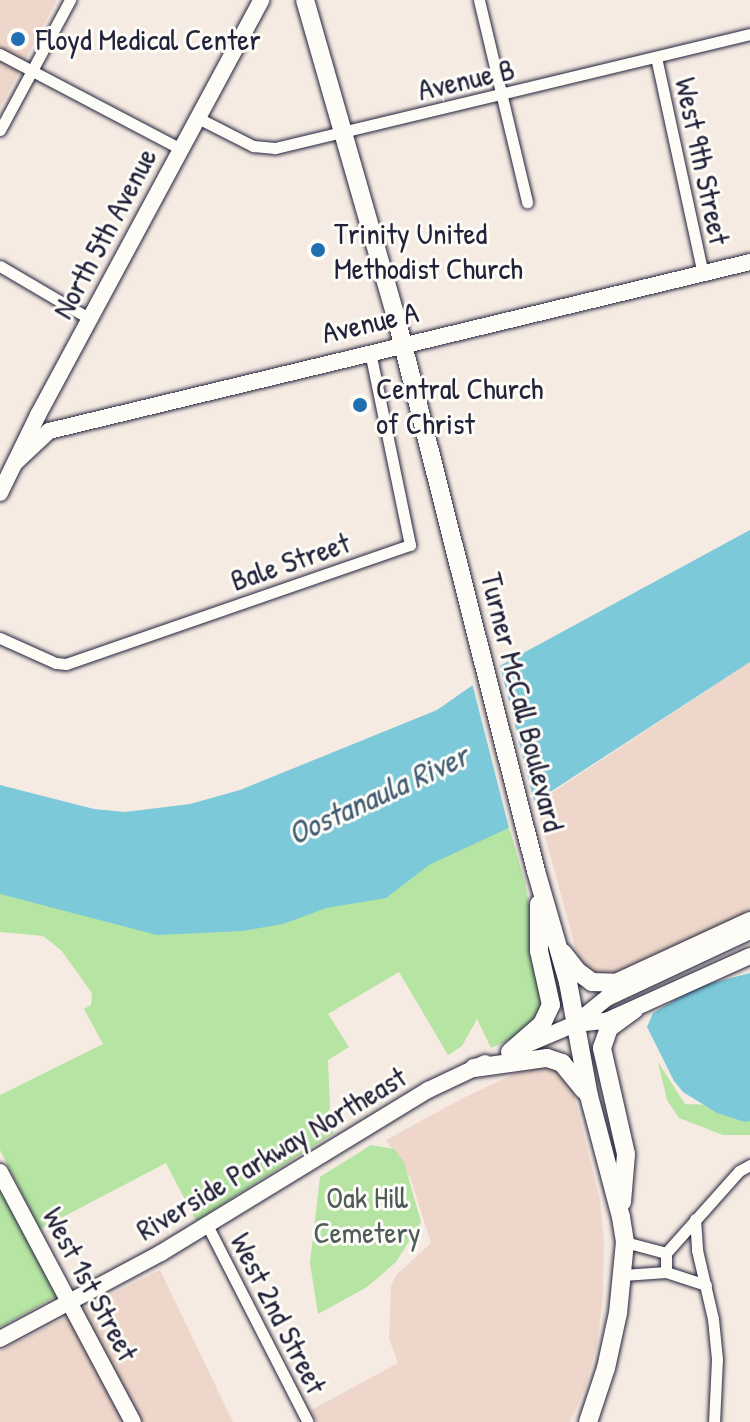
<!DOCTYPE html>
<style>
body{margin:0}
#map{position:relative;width:750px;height:1422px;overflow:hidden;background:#f6ebe3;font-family:"Patrick Hand",sans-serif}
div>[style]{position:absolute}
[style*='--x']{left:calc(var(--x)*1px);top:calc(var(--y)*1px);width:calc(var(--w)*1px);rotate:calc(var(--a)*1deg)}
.built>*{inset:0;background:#eed7ca}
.green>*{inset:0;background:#b5e4a3}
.water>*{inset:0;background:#7cc9da}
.pier>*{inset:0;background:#f6ebe3}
.roads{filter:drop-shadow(0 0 2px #22223b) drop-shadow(0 0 2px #22223b)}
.street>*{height:11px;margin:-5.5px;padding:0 5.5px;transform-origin:5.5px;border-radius:5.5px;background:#fdfcf7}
.secondary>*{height:16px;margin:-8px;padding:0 8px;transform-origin:8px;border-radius:8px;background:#fdfcf7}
.primary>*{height:18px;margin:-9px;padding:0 9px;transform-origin:9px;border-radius:9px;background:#fdfcf7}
.dots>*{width:22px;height:22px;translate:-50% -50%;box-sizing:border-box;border:4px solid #fdfcf7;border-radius:50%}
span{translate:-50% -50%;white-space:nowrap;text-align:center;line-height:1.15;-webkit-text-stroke:6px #fdfcf7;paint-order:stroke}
.poi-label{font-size:30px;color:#22223b}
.left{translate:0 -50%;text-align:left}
.street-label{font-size:30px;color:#22223b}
.park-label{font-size:30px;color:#4e5c5a}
.water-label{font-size:32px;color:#425c73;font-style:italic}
</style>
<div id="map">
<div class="built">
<i style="clip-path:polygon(0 0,57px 0,0 108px)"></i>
<i style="clip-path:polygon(750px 662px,750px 917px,618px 976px,595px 977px,579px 961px,536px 803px)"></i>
<i style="clip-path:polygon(545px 1064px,570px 1078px,600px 1200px,604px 1240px,603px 1295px,597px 1345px,585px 1388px,570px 1422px,317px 1422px,311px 1410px,398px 1363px,389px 1339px,391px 1286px,396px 1275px,431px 1243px,410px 1177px,386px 1140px,463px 1098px,531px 1066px)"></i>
<i style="clip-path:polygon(160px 1270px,233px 1422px,0 1422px,0 1351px)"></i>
</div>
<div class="green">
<i style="clip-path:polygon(493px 773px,525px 882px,546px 1005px,523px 1034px,491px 1048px,477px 1019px,462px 1046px,448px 1055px,399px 972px,328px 1014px,349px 1047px,328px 1060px,330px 1109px,325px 1117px,334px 1133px,196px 1221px,166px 1163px,40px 1229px,0 1150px,0 1095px,103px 1044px,84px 1009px,91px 1005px,92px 993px,61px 950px,43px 936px,0 932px,0 841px)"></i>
<i style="clip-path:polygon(658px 1062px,685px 1104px,750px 1106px,750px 1135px,723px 1135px,679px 1118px,667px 1100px)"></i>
<i style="clip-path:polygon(371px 1145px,394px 1149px,404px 1162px,421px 1222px,396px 1262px,367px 1287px,318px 1314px,310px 1263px,320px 1177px)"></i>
<i style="clip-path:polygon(0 1185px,57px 1296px,0 1327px)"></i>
</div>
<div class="water">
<i style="clip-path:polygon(750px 530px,750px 662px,547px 794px,515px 825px,429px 865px,386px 898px,326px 908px,283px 924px,243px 931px,157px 935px,0 894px,0 785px,94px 809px,125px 812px,190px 804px,240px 790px,437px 710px,503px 664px)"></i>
<i style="clip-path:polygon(750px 973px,750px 1121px,745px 1122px,717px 1113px,683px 1092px,674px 1081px,647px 1027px,653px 1013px,697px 987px)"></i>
</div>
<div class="pier">
<i style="clip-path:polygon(499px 662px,536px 809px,510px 832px,472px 683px)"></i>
</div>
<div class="roads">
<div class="street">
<i style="--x:479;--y:0;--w:208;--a:76.6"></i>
<i style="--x:0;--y:54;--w:204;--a:27.7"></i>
<i style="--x:656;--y:57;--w:222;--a:77.8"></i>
<i style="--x:198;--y:118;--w:62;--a:27"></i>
<i style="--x:253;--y:146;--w:22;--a:5"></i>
<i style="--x:275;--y:148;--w:488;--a:-13.5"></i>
<i style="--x:0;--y:130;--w:148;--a:-61.7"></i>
<i style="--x:0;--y:266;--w:104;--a:30.5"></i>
<i style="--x:0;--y:638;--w:61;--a:24.1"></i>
<i style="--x:56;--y:663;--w:10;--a:6"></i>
<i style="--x:66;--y:664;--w:364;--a:-19.1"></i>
<i style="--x:410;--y:545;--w:198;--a:-101.7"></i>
<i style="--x:695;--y:1219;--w:31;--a:86"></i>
<i style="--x:697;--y:1250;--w:71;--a:76.9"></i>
<i style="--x:713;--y:1319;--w:40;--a:84.3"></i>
<i style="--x:717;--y:1359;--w:63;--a:92.7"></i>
<i style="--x:207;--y:1225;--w:221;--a:62.9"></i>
<i style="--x:625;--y:1242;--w:42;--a:15"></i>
<i style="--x:666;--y:1253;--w:19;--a:90"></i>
<i style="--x:666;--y:1253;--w:110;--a:-48.3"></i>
<i style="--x:739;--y:1171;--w:13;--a:-29"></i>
<i style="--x:623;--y:1275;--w:43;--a:-4"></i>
<i style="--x:666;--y:1272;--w:42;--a:18"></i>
</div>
<div class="secondary">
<i style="--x:16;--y:462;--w:45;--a:-43.2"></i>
<i style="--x:49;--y:431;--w:721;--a:-13.55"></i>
<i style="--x:0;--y:493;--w:87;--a:-64"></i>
<i style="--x:38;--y:415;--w:471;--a:-61.7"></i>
<i style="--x:576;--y:1023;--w:40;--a:-39"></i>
<i style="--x:607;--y:998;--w:158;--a:-25.1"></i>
<i style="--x:521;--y:1047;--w:59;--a:-23.1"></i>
<i style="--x:575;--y:1024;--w:31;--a:-6"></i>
<i style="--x:606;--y:1021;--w:158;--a:-24.3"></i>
<i style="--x:0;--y:1172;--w:283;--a:62"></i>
<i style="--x:0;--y:1339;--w:183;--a:-28.1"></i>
<i style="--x:161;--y:1253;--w:313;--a:-31.4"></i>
<i style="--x:428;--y:1090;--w:63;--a:-25.3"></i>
</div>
<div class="primary">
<i style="--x:305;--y:0;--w:330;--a:74"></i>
<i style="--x:396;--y:317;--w:571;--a:75.82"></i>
<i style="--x:536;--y:871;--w:116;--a:73.9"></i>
<i style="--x:568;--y:982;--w:116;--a:79.6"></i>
<i style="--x:589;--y:1096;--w:125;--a:75.2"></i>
<i style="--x:621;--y:1217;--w:25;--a:81"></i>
<i style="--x:625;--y:1242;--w:71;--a:95.6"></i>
<i style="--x:618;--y:1313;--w:56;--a:102.3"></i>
<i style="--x:606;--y:1368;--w:57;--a:108.4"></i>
<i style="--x:563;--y:953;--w:23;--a:52"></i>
<i style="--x:577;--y:971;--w:19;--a:36"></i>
<i style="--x:592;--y:982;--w:24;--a:2"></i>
<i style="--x:616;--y:983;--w:148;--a:-24.8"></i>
<i style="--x:510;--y:1052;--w:43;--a:-41.2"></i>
<i style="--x:542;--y:1024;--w:21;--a:-65"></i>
<i style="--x:551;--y:1005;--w:55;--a:-102.5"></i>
<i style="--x:539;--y:951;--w:47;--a:-90"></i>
<i style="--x:474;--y:1068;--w:74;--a:-7.8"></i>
<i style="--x:547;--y:1058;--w:16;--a:18"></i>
<i style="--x:562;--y:1063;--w:35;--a:51"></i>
<i style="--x:622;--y:1202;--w:48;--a:-85.2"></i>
<i style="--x:626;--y:1154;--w:109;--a:-102.8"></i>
<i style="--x:602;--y:1048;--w:21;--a:-71"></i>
<i style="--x:609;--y:1028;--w:31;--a:-36"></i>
</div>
</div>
<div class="dots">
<i style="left:18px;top:39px;background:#1f6fb2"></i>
<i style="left:318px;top:250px;background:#1f6fb2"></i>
<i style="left:360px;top:405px;background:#1f6fb2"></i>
</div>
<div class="poi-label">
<span class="left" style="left:36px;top:39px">Floyd Medical Center</span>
<span class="left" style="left:334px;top:250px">Trinity United<br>Methodist Church</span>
<span class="left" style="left:376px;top:405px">Central Church<br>of Christ</span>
</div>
<div class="street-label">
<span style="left:466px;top:79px;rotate:-13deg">Avenue B</span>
<span style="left:703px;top:161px;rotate:78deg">West 9th Street</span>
<span style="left:104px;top:233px;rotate:-62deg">North 5th Avenue</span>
<span style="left:370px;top:322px;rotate:-13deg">Avenue A</span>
<span style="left:290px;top:561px;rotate:-19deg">Bale Street</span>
<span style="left:523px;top:702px;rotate:76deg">Turner McCall Boulevard</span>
<span style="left:271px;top:1153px;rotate:-31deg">Riverside Parkway Northeast</span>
<span style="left:91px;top:1284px;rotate:62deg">West 1st Street</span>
<span style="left:279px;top:1313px;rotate:63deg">West 2nd Street</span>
</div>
<div class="park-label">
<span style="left:367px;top:1214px">Oak Hill<br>Cemetery</span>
</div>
<div class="water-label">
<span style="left:378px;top:795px;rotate:-25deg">Oostanaula River</span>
</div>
</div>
